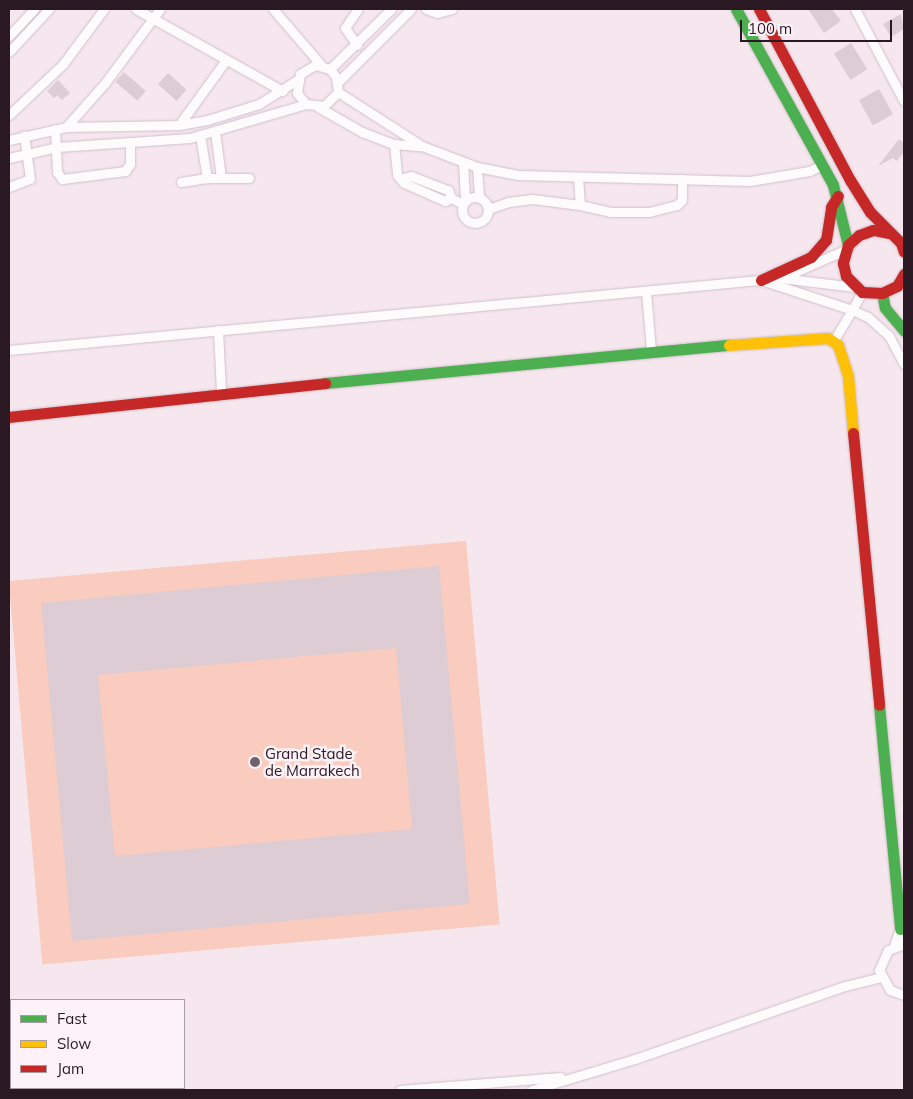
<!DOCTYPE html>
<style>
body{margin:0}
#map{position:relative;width:913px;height:1099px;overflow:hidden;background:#f6e6ee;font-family:Mulish,sans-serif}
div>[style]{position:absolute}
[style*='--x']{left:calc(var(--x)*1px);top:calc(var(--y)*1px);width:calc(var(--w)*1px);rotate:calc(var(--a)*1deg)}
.green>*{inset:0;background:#f9ccbf;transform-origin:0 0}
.building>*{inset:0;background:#ddccd3;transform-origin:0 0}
.roads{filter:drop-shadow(0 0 1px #d1c1ca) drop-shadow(0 0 1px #d1c1ca)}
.street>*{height:9px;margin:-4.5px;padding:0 4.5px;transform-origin:4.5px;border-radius:4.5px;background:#fefbfc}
.street>.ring{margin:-4.5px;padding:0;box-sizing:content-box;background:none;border:9px solid #fefbfc;border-radius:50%}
.fast>*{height:11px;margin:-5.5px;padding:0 5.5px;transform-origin:5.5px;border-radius:5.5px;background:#4caf50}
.slow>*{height:11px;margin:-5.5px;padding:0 5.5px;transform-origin:5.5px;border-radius:5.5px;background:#ffc107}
.jam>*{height:11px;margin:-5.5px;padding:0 5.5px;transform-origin:5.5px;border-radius:5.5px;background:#c62828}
.dots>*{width:14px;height:14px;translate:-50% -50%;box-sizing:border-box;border:2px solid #fdf2f8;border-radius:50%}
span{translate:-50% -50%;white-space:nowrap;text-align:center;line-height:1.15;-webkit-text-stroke:5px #fdf2f8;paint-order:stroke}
.poi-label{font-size:15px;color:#2a1923}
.left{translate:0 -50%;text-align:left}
.frame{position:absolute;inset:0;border:10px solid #2a1923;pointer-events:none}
.legend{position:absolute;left:10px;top:999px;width:175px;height:90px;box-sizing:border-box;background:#fdf2f8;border:1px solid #a99ba3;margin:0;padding:6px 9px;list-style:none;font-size:15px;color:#2a1923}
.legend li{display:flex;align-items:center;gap:10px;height:25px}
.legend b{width:25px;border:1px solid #a99ba3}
.scale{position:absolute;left:740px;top:20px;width:152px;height:22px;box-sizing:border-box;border:2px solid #2a1923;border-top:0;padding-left:6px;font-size:15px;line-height:18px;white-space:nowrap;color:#2a1923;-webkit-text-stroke:4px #fdf2f8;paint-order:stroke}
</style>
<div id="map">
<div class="green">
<i style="left:466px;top:541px;width:385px;height:459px;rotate:85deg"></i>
</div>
<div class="building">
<i style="clip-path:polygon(808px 9px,832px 9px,841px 21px,824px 33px)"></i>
<i style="clip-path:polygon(901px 14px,904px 29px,891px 37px,883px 24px)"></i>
<i style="left:851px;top:43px;width:31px;height:20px;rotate:58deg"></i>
<i style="left:124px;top:72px;width:29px;height:13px;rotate:41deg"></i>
<i style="left:168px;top:73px;width:25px;height:15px;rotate:42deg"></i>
<i style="clip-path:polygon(58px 80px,70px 93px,62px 100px,57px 95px,54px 98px,47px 91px)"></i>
<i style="left:879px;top:89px;width:29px;height:23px;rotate:61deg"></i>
<i style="clip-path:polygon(899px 139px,904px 143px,904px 152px,897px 161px,893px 158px,878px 166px)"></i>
<i style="clip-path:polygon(evenodd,439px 566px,470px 904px,72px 941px,41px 603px,439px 566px,396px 648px,412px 829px,115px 856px,98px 675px,396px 648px)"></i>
</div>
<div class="roads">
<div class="street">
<i style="--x:136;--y:9;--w:168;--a:29.2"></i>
<i style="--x:273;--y:9;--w:74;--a:49.4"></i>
<i style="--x:426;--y:9;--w:12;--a:20"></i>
<i style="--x:437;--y:13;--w:16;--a:-15"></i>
<i style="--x:855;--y:9;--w:104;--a:62"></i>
<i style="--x:9;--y:36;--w:37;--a:-47"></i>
<i style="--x:357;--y:45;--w:21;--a:-125"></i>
<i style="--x:345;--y:28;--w:23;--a:-56"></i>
<i style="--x:9;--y:52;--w:59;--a:-47.1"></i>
<i style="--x:330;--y:69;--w:86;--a:-44.5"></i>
<i style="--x:338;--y:82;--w:103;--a:-45"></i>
<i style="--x:338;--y:92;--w:100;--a:32.7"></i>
<i style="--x:422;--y:146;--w:59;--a:20.9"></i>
<i style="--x:477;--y:167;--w:42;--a:11"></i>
<i style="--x:518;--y:175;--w:232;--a:1.5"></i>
<i style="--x:750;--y:181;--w:60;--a:-9.6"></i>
<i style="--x:809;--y:171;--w:15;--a:-23"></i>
<i style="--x:318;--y:107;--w:51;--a:29.6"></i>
<i style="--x:362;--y:132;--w:34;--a:21"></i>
<i style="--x:394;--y:144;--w:25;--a:5"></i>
<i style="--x:9;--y:115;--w:74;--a:-43.4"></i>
<i style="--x:63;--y:64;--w:69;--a:-53.3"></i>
<i style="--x:179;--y:125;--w:80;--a:-54.1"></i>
<i style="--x:66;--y:127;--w:59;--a:-48.4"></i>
<i style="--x:105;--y:83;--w:92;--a:-53.4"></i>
<i style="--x:55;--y:129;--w:43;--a:87.3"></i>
<i style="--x:57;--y:172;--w:9;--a:54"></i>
<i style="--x:62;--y:179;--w:64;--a:-7.2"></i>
<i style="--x:125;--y:171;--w:9;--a:-54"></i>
<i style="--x:130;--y:164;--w:21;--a:-90"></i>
<i style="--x:215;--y:131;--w:47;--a:82.7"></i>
<i style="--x:200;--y:135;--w:44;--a:80.8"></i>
<i style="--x:9;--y:140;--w:58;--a:-12.8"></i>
<i style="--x:66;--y:127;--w:113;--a:-1"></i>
<i style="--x:179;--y:125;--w:28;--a:-10"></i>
<i style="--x:207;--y:120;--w:54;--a:-17.1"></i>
<i style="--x:259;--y:104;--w:45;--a:-32.3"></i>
<i style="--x:394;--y:144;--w:31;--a:84"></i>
<i style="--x:397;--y:175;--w:11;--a:49"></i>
<i style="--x:404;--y:183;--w:45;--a:23.7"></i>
<i style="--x:445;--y:201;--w:7;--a:-27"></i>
<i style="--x:451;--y:198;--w:13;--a:27"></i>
<i style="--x:9;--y:158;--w:49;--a:-12.9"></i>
<i style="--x:57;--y:147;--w:133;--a:-3.9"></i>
<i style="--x:190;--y:138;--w:121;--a:-16.3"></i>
<i style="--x:306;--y:104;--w:18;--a:6"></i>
<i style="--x:324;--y:106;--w:20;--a:-45"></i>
<i style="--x:338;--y:92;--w:15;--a:-98"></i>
<i style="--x:336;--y:77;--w:10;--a:-127"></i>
<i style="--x:330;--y:69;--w:16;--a:-165"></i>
<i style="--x:315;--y:65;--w:17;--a:149"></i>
<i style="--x:300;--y:74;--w:19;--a:99"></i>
<i style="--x:297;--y:93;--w:14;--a:51"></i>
<i style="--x:463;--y:162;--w:39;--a:87"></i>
<i style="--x:477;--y:167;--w:31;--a:86"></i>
<i style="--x:578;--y:177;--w:28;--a:86"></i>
<i style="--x:403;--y:178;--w:8;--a:-14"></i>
<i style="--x:411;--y:176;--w:40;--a:21"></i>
<i style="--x:448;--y:190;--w:9;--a:69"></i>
<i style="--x:181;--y:182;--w:26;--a:-9"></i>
<i style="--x:207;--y:178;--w:42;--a:0"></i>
<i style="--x:9;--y:187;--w:22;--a:-21"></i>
<i style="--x:30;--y:179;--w:44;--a:-97.8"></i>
<i class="ring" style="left:462px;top:197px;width:17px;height:17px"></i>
<i style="--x:488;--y:209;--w:21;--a:-19"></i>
<i style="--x:508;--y:202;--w:24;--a:-7"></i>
<i style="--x:532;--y:199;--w:48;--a:7.1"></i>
<i style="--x:580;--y:205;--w:31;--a:13"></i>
<i style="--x:610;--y:212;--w:39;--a:0"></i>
<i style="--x:649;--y:212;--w:29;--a:-14"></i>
<i style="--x:677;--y:205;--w:7;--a:-45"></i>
<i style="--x:682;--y:200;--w:21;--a:-90"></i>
<i style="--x:782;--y:278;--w:69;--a:-24"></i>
<i style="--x:764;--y:281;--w:93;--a:18.2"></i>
<i style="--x:852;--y:310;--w:37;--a:121"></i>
<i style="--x:646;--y:291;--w:60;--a:85.2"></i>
<i style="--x:862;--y:292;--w:21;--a:119"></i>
<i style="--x:852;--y:310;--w:17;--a:24"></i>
<i style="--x:868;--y:317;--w:28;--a:42"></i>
<i style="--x:889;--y:336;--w:32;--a:62"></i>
<i style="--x:218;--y:330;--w:62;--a:87.2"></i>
<i style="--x:9;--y:350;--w:775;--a:-5.33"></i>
<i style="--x:781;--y:278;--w:74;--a:7"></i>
<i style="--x:904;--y:944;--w:17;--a:159"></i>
<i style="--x:888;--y:950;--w:22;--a:114"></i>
<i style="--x:879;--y:970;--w:23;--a:61"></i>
<i style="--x:890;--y:990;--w:15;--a:20"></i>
<i style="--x:894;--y:946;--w:18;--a:-71"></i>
<i style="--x:900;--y:929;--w:9;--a:63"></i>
<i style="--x:400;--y:1090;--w:161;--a:-4.6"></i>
<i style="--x:532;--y:1090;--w:108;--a:-16.8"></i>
<i style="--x:635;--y:1059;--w:222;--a:-19.2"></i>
<i style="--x:845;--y:986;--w:37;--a:-14"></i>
</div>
<div class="fast">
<i style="--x:736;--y:9;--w:201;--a:61.1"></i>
<i style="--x:833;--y:185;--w:62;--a:76"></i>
<i style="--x:882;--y:293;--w:15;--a:79"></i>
<i style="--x:885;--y:308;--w:30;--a:50"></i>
<i style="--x:325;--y:383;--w:406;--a:-5.4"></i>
<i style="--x:879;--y:705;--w:225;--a:84.6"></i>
</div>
<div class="slow">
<i style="--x:729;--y:345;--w:99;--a:-4"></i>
<i style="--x:828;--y:338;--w:12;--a:35"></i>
<i style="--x:838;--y:345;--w:33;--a:72"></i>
<i style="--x:848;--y:376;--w:57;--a:85"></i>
</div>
<div class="jam">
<i style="--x:759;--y:9;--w:194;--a:62"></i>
<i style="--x:850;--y:180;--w:38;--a:58"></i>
<i style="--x:870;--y:212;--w:44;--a:45"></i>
<i style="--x:901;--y:243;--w:9;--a:72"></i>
<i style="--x:889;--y:233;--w:16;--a:-169"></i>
<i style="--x:873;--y:230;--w:15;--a:160"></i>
<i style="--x:859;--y:235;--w:15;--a:138"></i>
<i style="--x:848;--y:245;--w:19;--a:106"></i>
<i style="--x:843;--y:263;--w:13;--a:77"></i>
<i style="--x:846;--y:276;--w:23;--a:45"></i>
<i style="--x:862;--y:292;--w:20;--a:3"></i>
<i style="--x:882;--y:293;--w:17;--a:-25"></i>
<i style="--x:897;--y:286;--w:14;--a:-60"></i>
<i style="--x:761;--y:280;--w:55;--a:-24.7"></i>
<i style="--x:811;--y:257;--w:23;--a:-49"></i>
<i style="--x:826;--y:240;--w:33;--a:-81"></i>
<i style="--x:831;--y:207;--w:13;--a:-58"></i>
<i style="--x:9;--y:417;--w:318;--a:-6.1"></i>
<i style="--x:853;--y:433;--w:273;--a:84.5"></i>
</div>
</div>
<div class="dots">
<i style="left:255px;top:762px;background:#71616a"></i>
</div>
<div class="poi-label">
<span class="left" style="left:265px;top:762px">Grand Stade<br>de Marrakech</span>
</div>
<div class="frame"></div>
<ul class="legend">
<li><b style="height:6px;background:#4caf50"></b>Fast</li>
<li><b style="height:6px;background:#ffc107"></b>Slow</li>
<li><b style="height:6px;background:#c62828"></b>Jam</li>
</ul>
<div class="scale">100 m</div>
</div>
